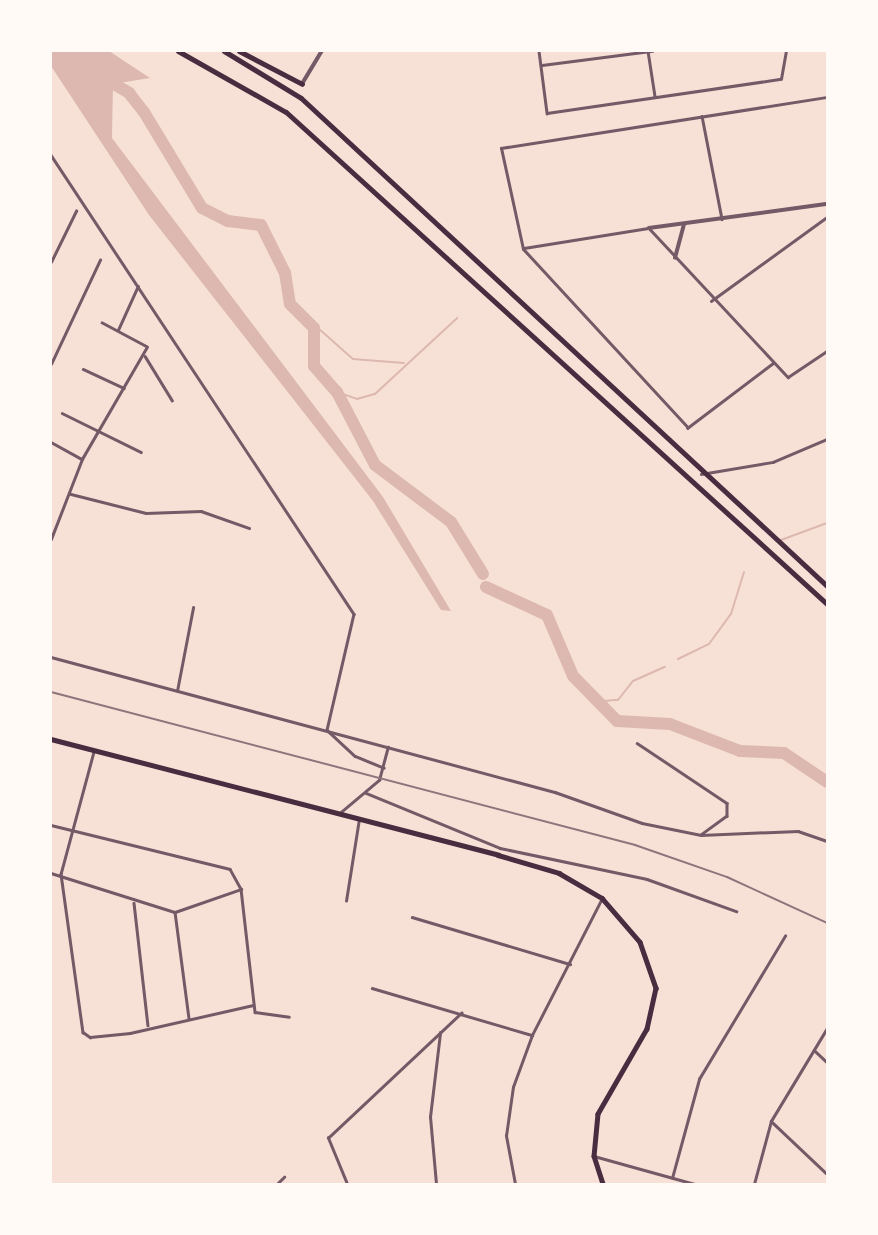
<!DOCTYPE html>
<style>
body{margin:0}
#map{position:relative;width:878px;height:1235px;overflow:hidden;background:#f7e1d7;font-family:Overpass,sans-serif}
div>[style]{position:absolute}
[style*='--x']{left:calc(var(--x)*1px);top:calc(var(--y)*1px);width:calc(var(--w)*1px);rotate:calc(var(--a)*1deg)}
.water>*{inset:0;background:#dcb8b0}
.stream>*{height:2px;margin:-1px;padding:0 1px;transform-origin:1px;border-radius:1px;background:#dcb8b0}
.river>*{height:12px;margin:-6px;padding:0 6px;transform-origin:6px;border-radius:6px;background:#dcb8b0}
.minor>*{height:2.5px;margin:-1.25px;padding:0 1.25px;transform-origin:1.25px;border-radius:1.25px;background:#755966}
.tertiary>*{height:3.5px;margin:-1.75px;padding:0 1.75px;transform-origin:1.75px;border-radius:1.75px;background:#755966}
.primary>*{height:4.5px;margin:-2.25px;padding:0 2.25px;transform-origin:2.25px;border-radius:2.25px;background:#4a2c40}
.trunk>*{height:5px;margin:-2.5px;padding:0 2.5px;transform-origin:2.5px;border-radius:2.5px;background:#4a2c40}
.rail>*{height:2px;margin:-1px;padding:0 1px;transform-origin:1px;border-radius:1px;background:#8f747c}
span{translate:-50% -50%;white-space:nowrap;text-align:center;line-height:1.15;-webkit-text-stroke:6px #fffaf5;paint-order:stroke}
.frame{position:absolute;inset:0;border:52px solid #fffaf5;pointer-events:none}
</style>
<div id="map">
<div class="water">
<i style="clip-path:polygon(51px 51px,109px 51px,150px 78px,113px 84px,112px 138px,383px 497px,451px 611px,441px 610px,373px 501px,149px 215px,51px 66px)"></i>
</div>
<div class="stream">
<i style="--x:310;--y:321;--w:57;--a:41.5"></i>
<i style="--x:353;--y:359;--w:51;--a:4.5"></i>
<i style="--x:337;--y:392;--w:21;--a:19"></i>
<i style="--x:357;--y:399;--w:19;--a:-16"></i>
<i style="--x:375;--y:394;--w:112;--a:-42.8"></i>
<i style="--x:781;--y:540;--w:49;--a:-20.3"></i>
<i style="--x:678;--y:659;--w:34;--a:-26"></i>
<i style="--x:709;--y:644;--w:37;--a:-54"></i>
<i style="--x:731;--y:614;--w:44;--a:-72.8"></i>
<i style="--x:593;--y:702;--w:25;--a:-5"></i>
<i style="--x:618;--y:700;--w:24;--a:-52"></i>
<i style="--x:633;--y:681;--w:35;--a:-24"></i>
</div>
<div class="river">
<i style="--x:100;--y:76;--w:34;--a:30"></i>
<i style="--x:129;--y:93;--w:24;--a:52"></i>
<i style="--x:144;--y:112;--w:112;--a:58.9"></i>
<i style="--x:202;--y:208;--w:29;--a:27"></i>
<i style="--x:228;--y:221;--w:33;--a:7"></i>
<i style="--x:261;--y:225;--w:54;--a:63.4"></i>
<i style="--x:285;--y:273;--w:31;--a:81"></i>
<i style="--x:290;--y:304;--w:34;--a:45"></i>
<i style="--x:314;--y:328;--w:38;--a:90"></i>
<i style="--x:314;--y:366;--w:35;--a:49"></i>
<i style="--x:337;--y:392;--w:82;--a:62.5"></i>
<i style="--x:375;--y:465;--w:95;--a:36.9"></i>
<i style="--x:451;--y:522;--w:61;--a:58.4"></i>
<i style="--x:486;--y:587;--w:67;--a:24.7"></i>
<i style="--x:547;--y:615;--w:66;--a:66.9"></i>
<i style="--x:573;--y:676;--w:63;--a:45.6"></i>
<i style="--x:617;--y:721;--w:53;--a:3.2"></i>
<i style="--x:670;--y:724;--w:75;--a:21.1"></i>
<i style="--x:740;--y:751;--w:44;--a:2.6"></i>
<i style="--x:784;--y:753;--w:52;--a:34"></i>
</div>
<div class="minor">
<i style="--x:539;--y:51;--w:63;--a:82.6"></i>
<i style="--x:547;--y:113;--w:236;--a:-8.3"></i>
<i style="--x:781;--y:79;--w:28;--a:-80"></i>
<i style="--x:648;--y:51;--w:46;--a:81.2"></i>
<i style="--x:542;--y:65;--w:111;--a:-7.3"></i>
<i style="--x:702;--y:116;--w:105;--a:79"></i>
<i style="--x:51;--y:155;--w:550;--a:56.57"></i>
<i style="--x:354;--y:614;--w:119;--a:103.1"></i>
<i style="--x:327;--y:730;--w:38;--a:43"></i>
<i style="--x:355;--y:756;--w:31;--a:22"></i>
<i style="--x:524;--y:248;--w:127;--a:-9.1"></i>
<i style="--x:649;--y:228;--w:204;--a:47"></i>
<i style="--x:788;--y:377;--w:47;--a:-33.7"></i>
<i style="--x:51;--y:262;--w:57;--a:-63.9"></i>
<i style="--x:711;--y:301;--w:143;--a:-35.9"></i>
<i style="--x:118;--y:330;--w:48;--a:-65.6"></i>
<i style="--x:145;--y:356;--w:52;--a:58.5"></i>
<i style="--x:774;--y:363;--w:108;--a:142.9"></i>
<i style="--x:688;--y:428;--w:243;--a:-132.7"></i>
<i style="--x:523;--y:249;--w:103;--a:-102.3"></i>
<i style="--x:501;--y:148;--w:330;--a:-8.9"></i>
<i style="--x:51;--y:364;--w:115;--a:-64.8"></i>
<i style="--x:83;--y:369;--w:45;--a:24.9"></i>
<i style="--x:62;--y:413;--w:88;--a:26.3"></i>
<i style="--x:51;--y:442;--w:35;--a:29"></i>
<i style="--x:701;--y:474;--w:73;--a:-9.5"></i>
<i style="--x:773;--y:462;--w:59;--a:-23.1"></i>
<i style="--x:71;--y:494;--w:77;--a:14.2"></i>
<i style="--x:146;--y:513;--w:55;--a:-2.1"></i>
<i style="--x:201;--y:511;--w:51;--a:19.5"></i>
<i style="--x:51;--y:539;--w:86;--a:-68.8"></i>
<i style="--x:82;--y:459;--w:129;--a:-59.9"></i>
<i style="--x:147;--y:347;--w:51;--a:-151.9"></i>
<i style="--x:51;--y:657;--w:522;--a:15"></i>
<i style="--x:555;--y:792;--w:92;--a:19.6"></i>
<i style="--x:642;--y:823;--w:60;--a:11.5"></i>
<i style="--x:701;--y:835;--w:97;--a:-2.4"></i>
<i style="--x:798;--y:831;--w:31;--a:19"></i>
<i style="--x:177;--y:691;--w:85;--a:-79.1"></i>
<i style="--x:637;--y:743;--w:108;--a:33.7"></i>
<i style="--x:727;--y:803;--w:13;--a:90"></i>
<i style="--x:727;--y:816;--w:32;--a:144"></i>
<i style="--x:94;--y:752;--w:126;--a:105.1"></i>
<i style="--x:61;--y:874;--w:160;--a:82.1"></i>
<i style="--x:83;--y:1032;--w:9;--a:36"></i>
<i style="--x:90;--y:1037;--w:40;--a:-5.7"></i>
<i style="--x:130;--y:1033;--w:126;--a:-12.8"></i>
<i style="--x:366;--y:793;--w:145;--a:22.3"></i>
<i style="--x:500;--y:848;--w:150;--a:11.9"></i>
<i style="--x:647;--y:879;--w:95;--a:19.8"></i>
<i style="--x:341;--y:812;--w:50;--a:-40.1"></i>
<i style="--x:379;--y:780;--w:34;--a:-75"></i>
<i style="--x:51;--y:825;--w:184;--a:13.8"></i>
<i style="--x:230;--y:869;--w:23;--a:61"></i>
<i style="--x:241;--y:889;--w:124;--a:83.5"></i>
<i style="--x:255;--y:1012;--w:34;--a:8"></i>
<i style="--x:51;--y:873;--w:130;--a:17.5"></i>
<i style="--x:175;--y:912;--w:70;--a:-19.2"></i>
<i style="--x:346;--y:901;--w:83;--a:-81"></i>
<i style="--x:134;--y:903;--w:123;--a:83.5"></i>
<i style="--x:175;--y:912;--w:108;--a:82.5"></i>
<i style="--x:412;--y:917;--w:165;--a:16.6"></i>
<i style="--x:372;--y:988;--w:167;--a:16.4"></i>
<i style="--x:814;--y:1050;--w:18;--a:43"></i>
<i style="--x:771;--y:1121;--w:77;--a:43.4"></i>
<i style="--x:594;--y:1156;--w:105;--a:15.5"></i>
<i style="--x:672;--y:1178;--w:103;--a:-74.7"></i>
<i style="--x:699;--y:1079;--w:167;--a:-59"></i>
<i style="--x:277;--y:1184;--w:10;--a:-45"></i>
<i style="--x:347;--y:1184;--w:50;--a:-112.4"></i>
<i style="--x:328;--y:1138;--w:183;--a:-43.2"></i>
<i style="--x:436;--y:1184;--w:67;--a:-95.1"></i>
<i style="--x:430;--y:1117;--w:85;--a:-83.2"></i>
<i style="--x:515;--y:1184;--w:49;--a:-100.6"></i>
<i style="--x:506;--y:1136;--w:49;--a:-81.9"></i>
<i style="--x:513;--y:1087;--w:55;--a:-69.9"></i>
<i style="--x:532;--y:1035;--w:154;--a:-62.9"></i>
<i style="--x:754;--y:1184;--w:65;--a:-74.9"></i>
<i style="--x:771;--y:1121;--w:109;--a:-58.9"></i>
</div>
<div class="tertiary">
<i style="--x:302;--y:84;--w:39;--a:-59"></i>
<i style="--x:649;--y:228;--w:180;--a:-7.7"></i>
<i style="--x:675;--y:258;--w:34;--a:-75"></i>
</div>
<div class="primary">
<i style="--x:51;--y:739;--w:462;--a:14.5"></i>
<i style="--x:498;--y:855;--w:64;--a:16.4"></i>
<i style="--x:559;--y:873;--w:50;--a:30.2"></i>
<i style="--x:602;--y:898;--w:58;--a:49.2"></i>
<i style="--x:640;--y:942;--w:49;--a:70.8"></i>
<i style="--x:656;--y:988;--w:42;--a:102.4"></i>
<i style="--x:647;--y:1029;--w:98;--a:120"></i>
<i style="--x:598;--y:1114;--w:42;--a:95.4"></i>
<i style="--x:594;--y:1156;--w:29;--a:72"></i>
</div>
<div class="trunk">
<i style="--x:178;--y:51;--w:124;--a:29.5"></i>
<i style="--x:286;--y:112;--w:731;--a:42.28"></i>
<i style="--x:224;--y:51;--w:90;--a:31.4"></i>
<i style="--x:301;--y:98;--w:718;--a:42.85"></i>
<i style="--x:239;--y:51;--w:71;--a:27.6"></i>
</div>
<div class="rail">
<i style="--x:51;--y:692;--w:604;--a:14.68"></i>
<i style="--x:635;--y:845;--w:97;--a:19.2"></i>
<i style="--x:727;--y:877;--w:110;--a:24.7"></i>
</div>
<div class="frame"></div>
</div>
